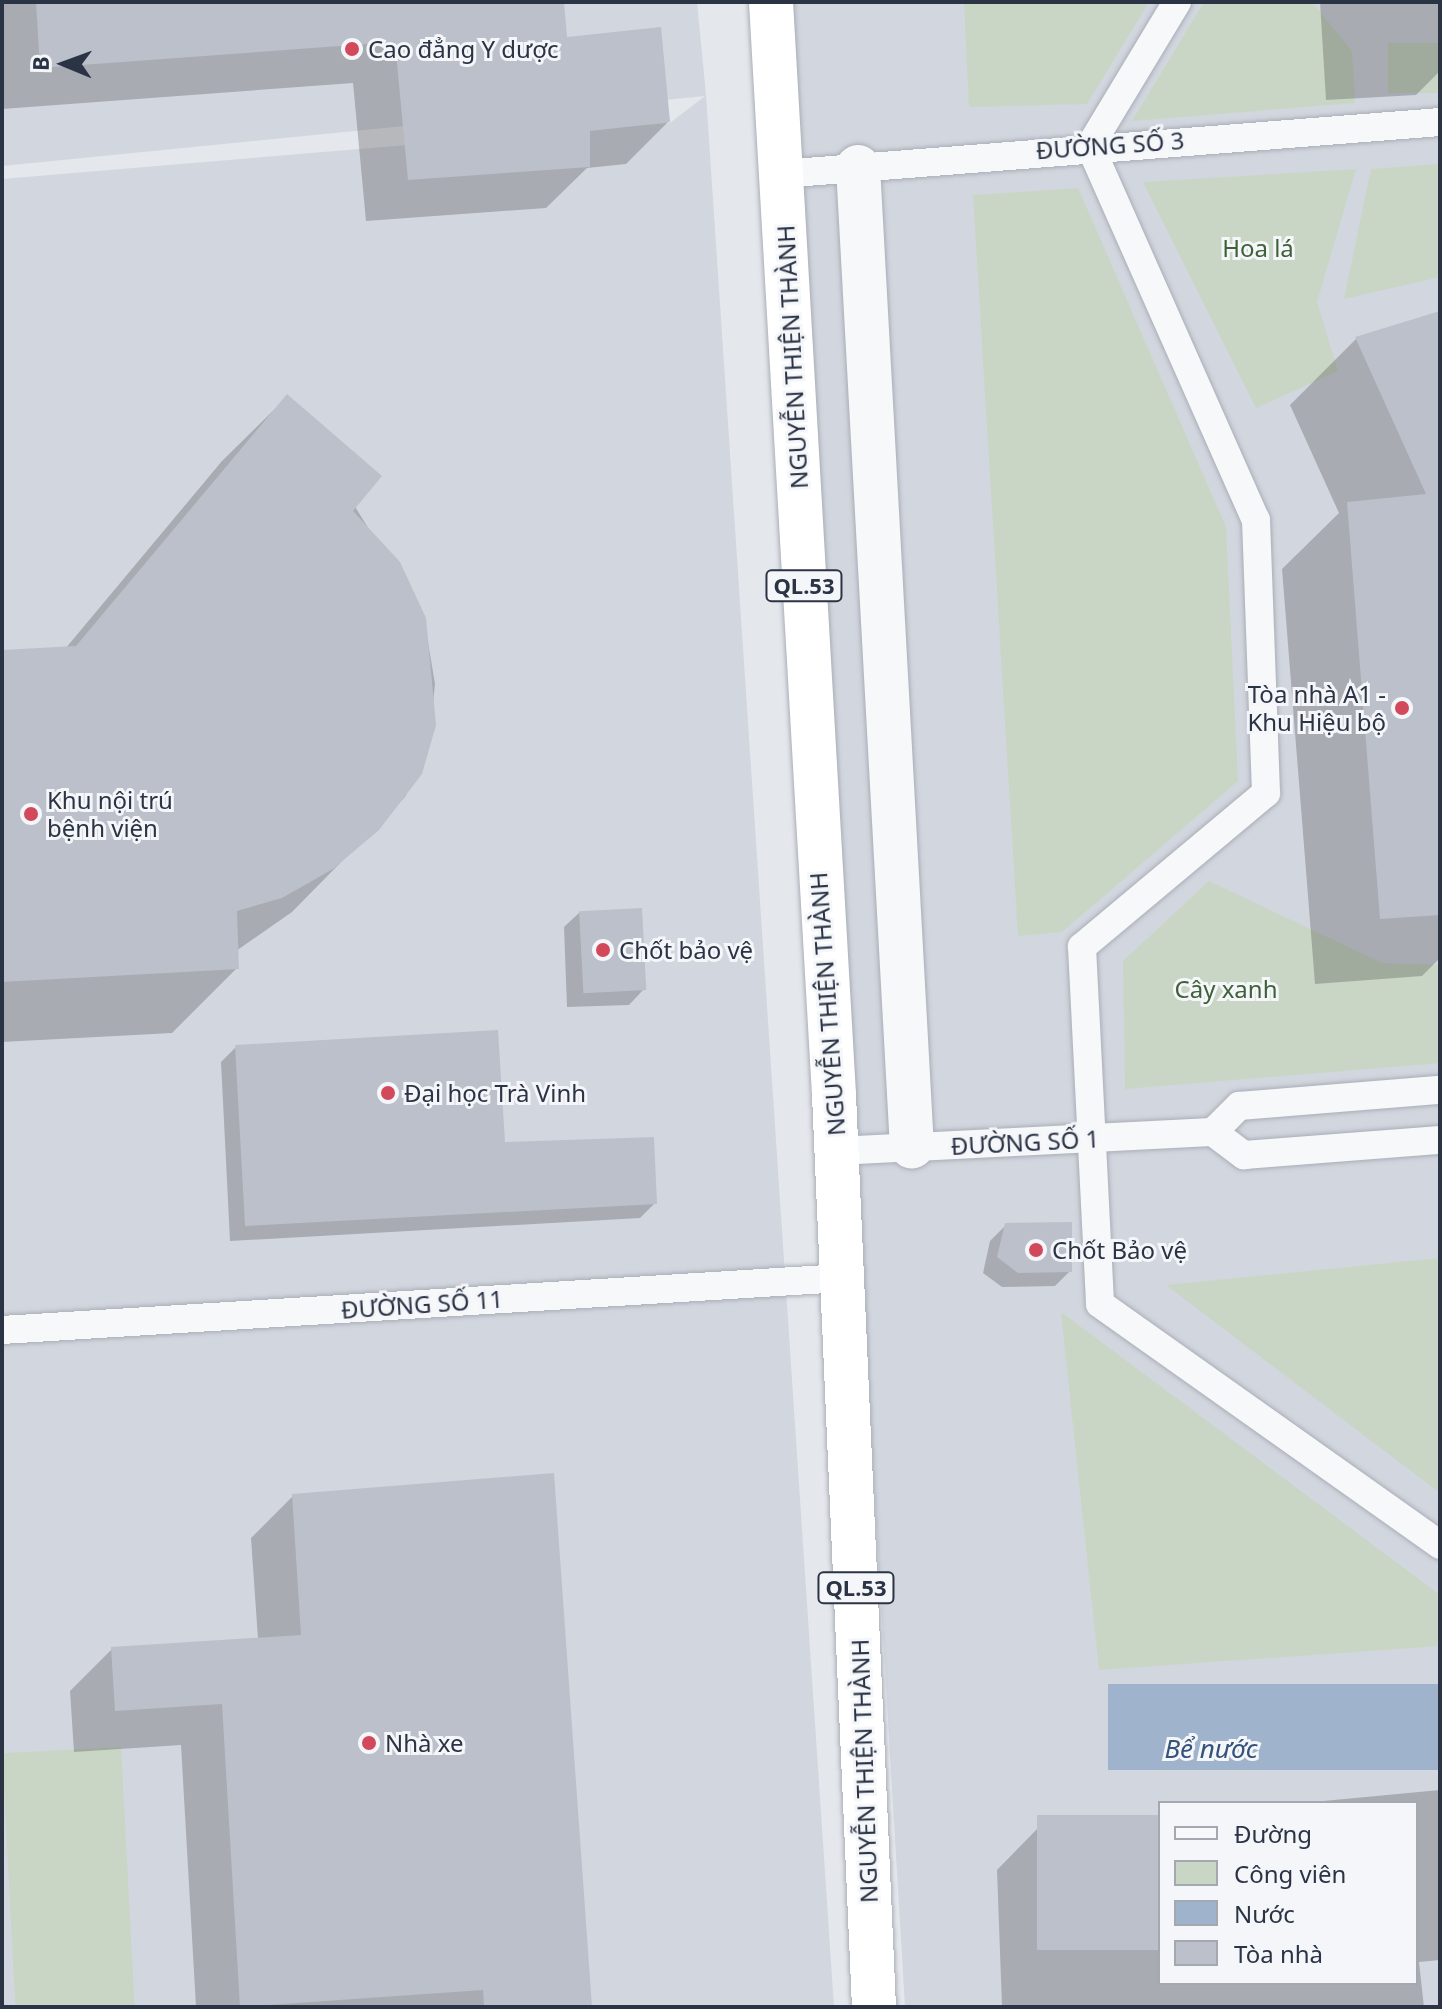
<!DOCTYPE html>
<meta charset="utf-8">
<style>
body{margin:0}
#map{position:relative;width:1442px;height:2009px;overflow:hidden;background:#e4e7ec;font-family:"Noto Sans",sans-serif}
div>[style]{position:absolute}
[style*='--x']{left:calc(var(--x)*1px);top:calc(var(--y)*1px);width:calc(var(--w)*1px);rotate:calc(var(--a)*1deg)}
.built>*{inset:0;background:#d2d6de}
.green>*{inset:0;background:#c9d6c5;transform-origin:0 0}
.water>*{inset:0;background:#9fb4cc;transform-origin:0 0}
.shadow>*{inset:0;background:#0003}
.building>*{inset:0;background:#bbc0ca;transform-origin:0 0}
.roads{filter:drop-shadow(0 0 2px #a9aeb7) drop-shadow(0 0 2px #a9aeb7)}
.lane>*{height:28px;margin:-14px;padding:0 14px;transform-origin:14px;border-radius:14px;background:#f7f8fa}
.street>*{height:44px;margin:-22px;padding:0 22px;transform-origin:22px;border-radius:22px;background:#f7f8fa}
.highway>*{height:44px;margin:-22px;padding:0 22px;transform-origin:22px;border-radius:22px;background:#fff}
.dots>*{width:22px;height:22px;translate:-50% -50%;box-sizing:border-box;border:4px solid #f4f6f9;border-radius:50%}
span{translate:-50% -50%;white-space:nowrap;text-align:center;line-height:1.15;-webkit-text-stroke:6px #f4f6f9;paint-order:stroke}
.shield-label span{padding:2px 6px;background:#f4f6f9;border:2px solid;border-radius:6px;-webkit-text-stroke-width:0}
.shield-label{font-size:22px;color:#2b3445;font-weight:700}
.poi-label{font-size:24px;color:#2b3445}
.left{translate:0 -50%;text-align:left}
.right{translate:-100% -50%;text-align:right}
.street-label{font-size:24px;color:#2b3445}
.park-label{font-size:24px;color:#3f6138}
.water-label{font-size:26px;color:#34527a;font-style:italic}
.frame{position:absolute;inset:0;border:4px solid #2b3445;pointer-events:none}
.legend{position:absolute;left:1158px;top:1801px;width:260px;height:184px;box-sizing:border-box;background:#f4f6f9;border:2px solid #a4a8b1;margin:0;padding:10px 14px;list-style:none;font-size:24px;color:#2b3445}
.legend li{display:flex;align-items:center;gap:16px;height:40px}
.legend b{width:40px;border:2px solid #a4a8b1}
.north{position:absolute;left:24px;top:24px;width:80px;height:80px;-webkit-text-stroke:6px #f4f6f9;paint-order:stroke;rotate:271deg;font-size:22px;font-weight:700;line-height:32px;text-align:center;color:#2b3445}
.north::after{content:'';display:block;margin:auto;width:28px;height:36px;background:#2b3445;clip-path:polygon(50% 0,100% 100%,50% 72%,0 100%)}
</style>
<div id="map">
<div class="built">
<i style="clip-path:polygon(2px 2px,697px 2px,706px 95px,834px 2007px,2px 2007px,2px 179px,670px 123px,705px 96px,2px 166px)"></i>
<i style="clip-path:polygon(evenodd,786px 2px,1440px 2px,1440px 2007px,905px 2007px,786px 2px,1160px 1803px,1416px 1803px,1416px 1983px,1160px 1983px,1160px 1803px)"></i>
</div>
<div class="green">
<i style="clip-path:polygon(964px 2px,1149px 2px,1087px 104px,969px 107px)"></i>
<i style="clip-path:polygon(1204px 2px,1312px 2px,1352px 51px,1355px 103px,1132px 121px)"></i>
<i style="left:1440px;top:43px;width:50px;height:52px;rotate:90deg"></i>
<i style="clip-path:polygon(1440px 164px,1440px 277px,1344px 299px,1371px 169px)"></i>
<i style="clip-path:polygon(1356px 169px,1317px 302px,1338px 371px,1256px 408px,1143px 182px)"></i>
<i style="clip-path:polygon(1078px 188px,1226px 527px,1238px 781px,1062px 932px,1018px 936px,973px 195px)"></i>
<i style="clip-path:polygon(1209px 881px,1382px 963px,1440px 965px,1440px 1063px,1125px 1089px,1123px 961px)"></i>
<i style="clip-path:polygon(1440px 1258px,1440px 1493px,1166px 1285px)"></i>
<i style="clip-path:polygon(1061px 1312px,1440px 1595px,1440px 1646px,1099px 1670px)"></i>
<i style="left:121px;top:1747px;width:259px;height:119px;rotate:87deg"></i>
</div>
<div class="water">
<i style="left:1440px;top:1684px;width:86px;height:332px;rotate:90deg"></i>
</div>
<div class="shadow">
<i style="clip-path:polygon(2px 2px,562px 2px,565px 39px,668px 122px,626px 164px,587px 168px,546px 208px,366px 221px,353px 83px,2px 109px)"></i>
<i style="clip-path:polygon(1320px 2px,1440px 2px,1440px 71px,1416px 95px,1326px 100px)"></i>
<i style="clip-path:polygon(1440px 317px,1440px 958px,1422px 976px,1315px 984px,1282px 569px,1339px 513px,1290px 405px,1356px 339px)"></i>
<i style="clip-path:polygon(287px 397px,424px 618px,435px 684px,428px 750px,405px 797px,292px 912px,236px 951px,237px 968px,172px 1033px,2px 1042px,2px 652px,65px 649px,222px 461px)"></i>
<i style="clip-path:polygon(580px 912px,644px 989px,629px 1005px,567px 1007px,564px 927px)"></i>
<i style="clip-path:polygon(236px 1047px,655px 1203px,640px 1218px,230px 1241px,221px 1062px)"></i>
<i style="clip-path:polygon(1006px 1225px,1070px 1271px,1055px 1286px,1002px 1287px,983px 1273px,990px 1241px)"></i>
<i style="clip-path:polygon(293px 1496px,590px 2007px,196px 2007px,181px 1745px,74px 1752px,70px 1691px,112px 1649px,258px 1639px,251px 1538px)"></i>
<i style="clip-path:polygon(1440px 1790px,1440px 1960px,1419px 1962px,1424px 2007px,1002px 2007px,997px 1870px,1038px 1828px,1160px 1817px,1160px 1983px,1416px 1983px,1416px 1803px,1302px 1803px)"></i>
</div>
<div class="building">
<i style="clip-path:polygon(36px 2px,564px 2px,567px 37px,661px 27px,670px 122px,590px 131px,590px 167px,408px 180px,395px 42px,40px 68px)"></i>
<i style="clip-path:polygon(1440px 311px,1440px 915px,1380px 919px,1347px 502px,1426px 494px,1355px 337px)"></i>
<i style="clip-path:polygon(287px 394px,382px 476px,353px 511px,400px 562px,426px 618px,436px 725px,422px 774px,379px 830px,333px 869px,282px 898px,237px 911px,239px 969px,2px 982px,2px 650px,76px 646px)"></i>
<i style="left:642px;top:908px;width:82px;height:63px;rotate:87deg"></i>
<i style="clip-path:polygon(498px 1030px,505px 1142px,654px 1137px,657px 1204px,245px 1226px,235px 1045px)"></i>
<i style="clip-path:polygon(1072px 1222px,1072px 1272px,1018px 1273px,997px 1257px,1005px 1223px)"></i>
<i style="clip-path:polygon(554px 1473px,592px 2007px,484px 2007px,483px 1990px,240px 2007px,222px 1704px,115px 1711px,111px 1647px,301px 1635px,292px 1494px)"></i>
<i style="left:1160px;top:1815px;width:135px;height:123px;rotate:90deg"></i>
</div>
<div class="roads">
<div class="lane">
<i style="--x:1177;--y:2;--w:168;--a:121.1"></i>
<i style="--x:1090;--y:146;--w:409;--a:66.1"></i>
<i style="--x:1256;--y:520;--w:273;--a:87.9"></i>
<i style="--x:1266;--y:793;--w:240;--a:140.1"></i>
<i style="--x:1082;--y:947;--w:357;--a:87.1"></i>
<i style="--x:1100;--y:1304;--w:417;--a:35.3"></i>
<i style="--x:781;--y:174;--w:661;--a:-4.51"></i>
<i style="--x:1213;--y:1132;--w:37;--a:-45"></i>
<i style="--x:1239;--y:1106;--w:202;--a:-4.6"></i>
<i style="--x:1213;--y:1132;--w:39;--a:37"></i>
<i style="--x:1244;--y:1155;--w:197;--a:-4.4"></i>
<i style="--x:836;--y:1151;--w:377;--a:-2.9"></i>
<i style="--x:2;--y:1330;--w:843;--a:-3.54"></i>
</div>
<div class="street">
<i style="--x:858;--y:167;--w:981;--a:86.85"></i>
</div>
<div class="highway">
<i style="--x:771;--y:2;--w:1095;--a:86.7"></i>
<i style="--x:834;--y:1095;--w:913;--a:87.49"></i>
</div>
</div>
<div class="dots">
<i style="left:352px;top:49px;background:#d1495b"></i>
<i style="left:1402px;top:708px;background:#d1495b"></i>
<i style="left:31px;top:814px;background:#d1495b"></i>
<i style="left:603px;top:950px;background:#d1495b"></i>
<i style="left:388px;top:1093px;background:#d1495b"></i>
<i style="left:1036px;top:1250px;background:#d1495b"></i>
<i style="left:369px;top:1743px;background:#d1495b"></i>
</div>
<div class="shield-label">
<span style="left:804px;top:586px">QL.53</span>
<span style="left:856px;top:1588px">QL.53</span>
</div>
<div class="poi-label">
<span class="left" style="left:368px;top:49px">Cao đẳng Y dược</span>
<span class="right" style="left:1386px;top:708px">Tòa nhà A1 -<br>Khu Hiệu bộ</span>
<span class="left" style="left:47px;top:814px">Khu nội trú<br>bệnh viện</span>
<span class="left" style="left:619px;top:950px">Chốt bảo vệ</span>
<span class="left" style="left:404px;top:1093px">Đại học Trà Vinh</span>
<span class="left" style="left:1052px;top:1250px">Chốt Bảo vệ</span>
<span class="left" style="left:385px;top:1743px">Nhà xe</span>
</div>
<div class="street-label">
<span style="left:1110px;top:145px;rotate:-4deg">ĐƯỜNG SỐ 3</span>
<span style="left:792px;top:357px;rotate:-93deg">NGUYỄN THIỆN THÀNH</span>
<span style="left:827px;top:1004px;rotate:-94deg">NGUYỄN THIỆN THÀNH</span>
<span style="left:1025px;top:1142px;rotate:-3deg">ĐƯỜNG SỐ 1</span>
<span style="left:422px;top:1304px;rotate:-4deg">ĐƯỜNG SỐ 11</span>
<span style="left:864px;top:1771px;rotate:-92deg">NGUYỄN THIỆN THÀNH</span>
</div>
<div class="park-label">
<span style="left:1258px;top:248px">Hoa lá</span>
<span style="left:1226px;top:989px">Cây xanh</span>
</div>
<div class="water-label">
<span style="left:1211px;top:1749px">Bể nước</span>
</div>
<div class="frame"></div>
<ul class="legend">
<li><b style="height:10px;background:#f7f8fa"></b>Đường</li>
<li><b style="height:22px;background:#c9d6c5"></b>Công viên</li>
<li><b style="height:22px;background:#9fb4cc"></b>Nước</li>
<li><b style="height:22px;background:#bbc0ca"></b>Tòa nhà</li>
</ul>
<div class="north">B</div>
</div>
